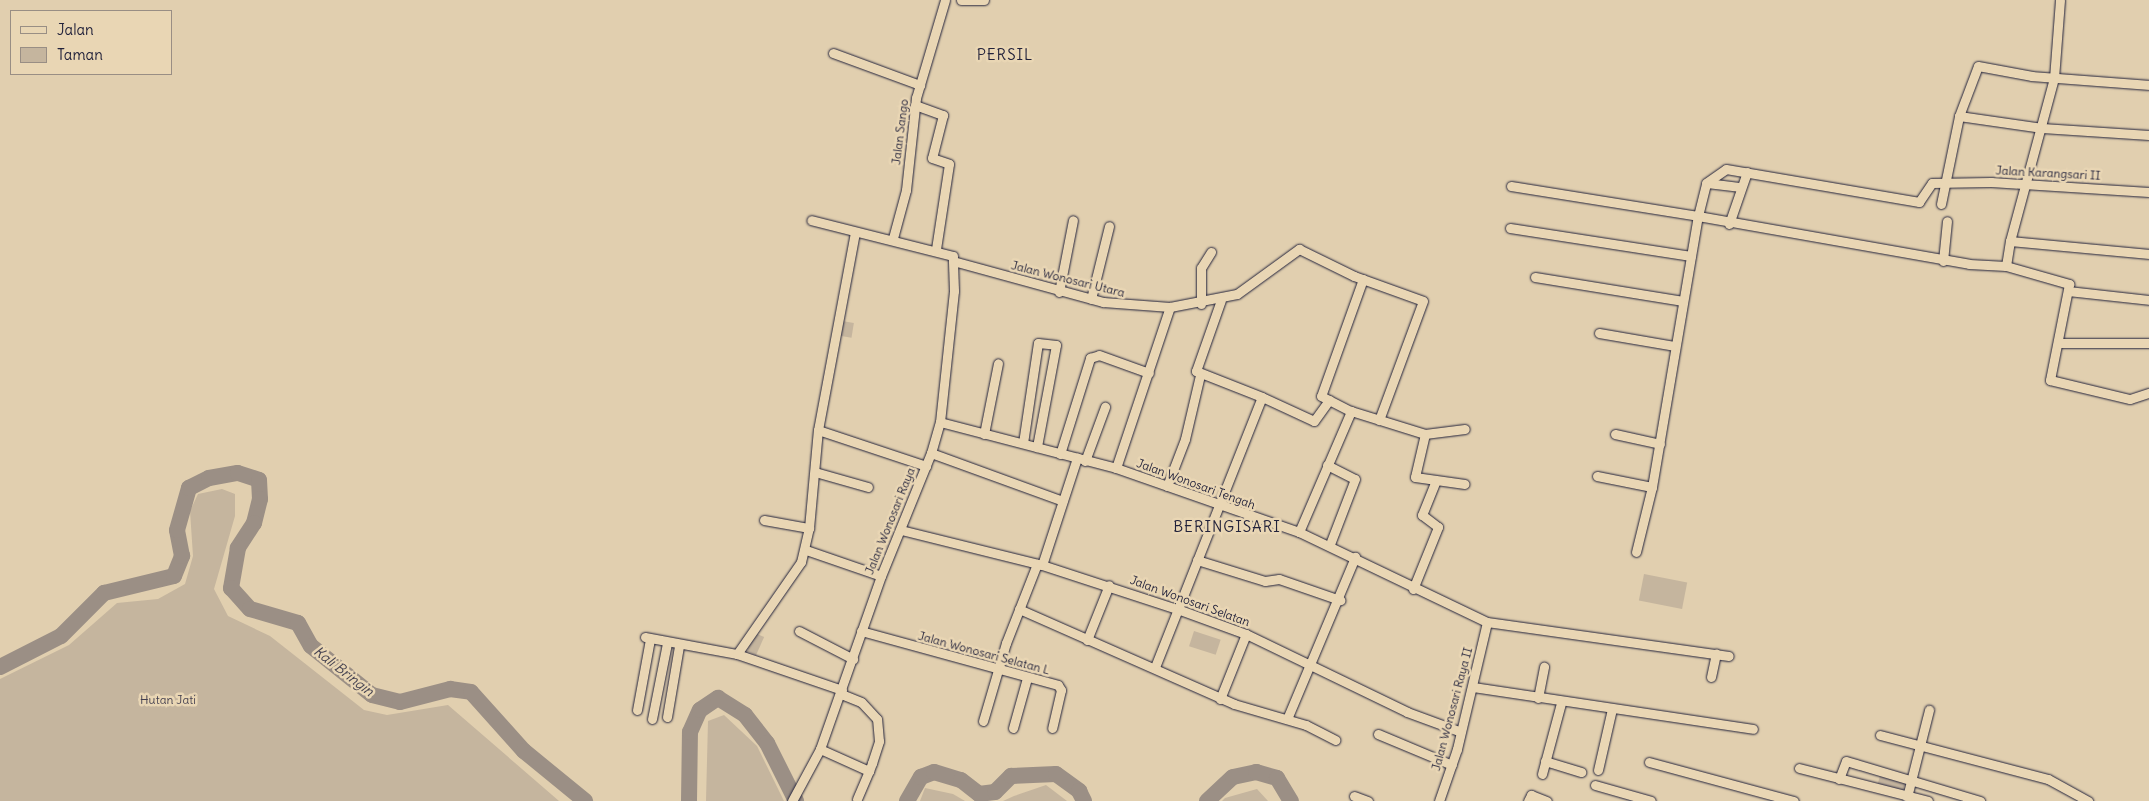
<!DOCTYPE html>
<style>
body{margin:0}
#map{position:relative;width:2149px;height:801px;overflow:hidden;background:#e1cfaf;font-family:Delius,sans-serif}
div>[style]{position:absolute}
[style*='--x']{left:calc(var(--x)*1px);top:calc(var(--y)*1px);width:calc(var(--w)*1px);rotate:calc(var(--a)*1deg)}
.green>*{inset:0;background:#c5b59e;transform-origin:0 0}
.river>*{height:16px;margin:-8px;padding:0 8px;transform-origin:8px;border-radius:8px;background:#9b8f85}
.roads{filter:drop-shadow(0 0 1px #22223b) drop-shadow(0 0 1px #22223b)}
.street>*{height:9px;margin:-4.5px;padding:0 4.5px;transform-origin:4.5px;border-radius:4.5px;background:#e9d6b4}
span{translate:-50% -50%;white-space:nowrap;text-align:center;line-height:1.15;-webkit-text-stroke:5px #e9d6b4;paint-order:stroke}
.street-label{font-size:12px;color:#22223b}
.park-label{font-size:12px;color:#433f4f}
.water-label{font-size:14px;color:#464351;font-style:italic}
.quarter-label{font-size:15px;color:#22223b;letter-spacing:1px}
.legend{position:absolute;left:10px;top:10px;width:162px;height:65px;box-sizing:border-box;background:#e9d6b4;border:1px solid #998e84;margin:0;padding:6px 9px;list-style:none;font-size:15px;color:#22223b}
.legend li{display:flex;align-items:center;gap:10px;height:25px}
.legend b{width:25px;border:1px solid #998e84}
</style>
<div id="map">
<div class="green">
<i style="left:842px;top:321px;width:12px;height:15px;rotate:9deg"></i>
<i style="clip-path:polygon(222px 489px,235px 494px,235px 516px,214px 589px,228px 616px,270px 636px,364px 710px,387px 715px,448px 705px,559px 801px,0 801px,0 679px,69px 645px,117px 603px,158px 599px,185px 584px,193px 556px,190px 511px,198px 494px)"></i>
<i style="left:1644px;top:574px;width:44px;height:27px;rotate:11deg"></i>
<i style="left:1194px;top:631px;width:28px;height:16px;rotate:18deg"></i>
<i style="left:755px;top:633px;width:10px;height:20px;rotate:24deg"></i>
<i style="clip-path:polygon(724px 715px,757px 746px,784px 801px,706px 801px,708px 721px)"></i>
<i style="left:1880px;top:776px;width:26px;height:11px;rotate:16deg"></i>
<i style="clip-path:polygon(1046px 785px,1067px 801px,1003px 801px,1014px 796px)"></i>
<i style="clip-path:polygon(925px 788px,953px 794px,965px 801px,920px 801px)"></i>
<i style="clip-path:polygon(1257px 789px,1268px 801px,1222px 801px,1225px 798px)"></i>
</div>
<div class="river">
<i style="--x:0;--y:667;--w:68;--a:-26.9"></i>
<i style="--x:61;--y:636;--w:61;--a:-45"></i>
<i style="--x:104;--y:593;--w:72;--a:-13.7"></i>
<i style="--x:174;--y:576;--w:22;--a:-68"></i>
<i style="--x:182;--y:556;--w:26;--a:-101"></i>
<i style="--x:177;--y:530;--w:44;--a:-74.1"></i>
<i style="--x:189;--y:488;--w:22;--a:-27"></i>
<i style="--x:209;--y:478;--w:29;--a:-10"></i>
<i style="--x:238;--y:473;--w:22;--a:18"></i>
<i style="--x:259;--y:480;--w:19;--a:87"></i>
<i style="--x:260;--y:499;--w:25;--a:104"></i>
<i style="--x:254;--y:523;--w:30;--a:123"></i>
<i style="--x:238;--y:548;--w:41;--a:99.9"></i>
<i style="--x:231;--y:588;--w:28;--a:48"></i>
<i style="--x:250;--y:609;--w:50;--a:16.3"></i>
<i style="--x:298;--y:623;--w:26;--a:61"></i>
<i style="--x:311;--y:646;--w:78;--a:38.8"></i>
<i style="--x:372;--y:695;--w:29;--a:14"></i>
<i style="--x:400;--y:702;--w:52;--a:-14.6"></i>
<i style="--x:450;--y:689;--w:21;--a:8"></i>
<i style="--x:471;--y:692;--w:79;--a:48.1"></i>
<i style="--x:524;--y:751;--w:79;--a:39.3"></i>
<i style="--x:689;--y:801;--w:69;--a:-89.2"></i>
<i style="--x:690;--y:732;--w:24;--a:-66"></i>
<i style="--x:700;--y:710;--w:22;--a:-34"></i>
<i style="--x:718;--y:698;--w:32;--a:32"></i>
<i style="--x:745;--y:715;--w:36;--a:52"></i>
<i style="--x:767;--y:743;--w:65;--a:63.4"></i>
<i style="--x:907;--y:801;--w:28;--a:-60"></i>
<i style="--x:921;--y:777;--w:14;--a:-21"></i>
<i style="--x:934;--y:772;--w:28;--a:17"></i>
<i style="--x:961;--y:780;--w:23;--a:38"></i>
<i style="--x:979;--y:794;--w:16;--a:-7"></i>
<i style="--x:995;--y:792;--w:23;--a:-45"></i>
<i style="--x:1011;--y:776;--w:45;--a:-2.5"></i>
<i style="--x:1056;--y:774;--w:29;--a:36"></i>
<i style="--x:1079;--y:791;--w:11;--a:63"></i>
<i style="--x:1207;--y:801;--w:35;--a:-43"></i>
<i style="--x:1233;--y:777;--w:24;--a:-12"></i>
<i style="--x:1256;--y:772;--w:22;--a:16"></i>
<i style="--x:1277;--y:778;--w:27;--a:59"></i>
</div>
<div class="roads">
<div class="street">
<i style="--x:961;--y:0;--w:23;--a:0"></i>
<i style="--x:833;--y:53;--w:93;--a:20.2"></i>
<i style="--x:915;--y:105;--w:30;--a:20"></i>
<i style="--x:943;--y:115;--w:44;--a:104.3"></i>
<i style="--x:932;--y:158;--w:18;--a:19"></i>
<i style="--x:949;--y:164;--w:86;--a:98.7"></i>
<i style="--x:1959;--y:116;--w:84;--a:8.2"></i>
<i style="--x:2042;--y:128;--w:107;--a:3.7"></i>
<i style="--x:1707;--y:183;--w:34;--a:7"></i>
<i style="--x:1511;--y:186;--w:189;--a:9.1"></i>
<i style="--x:1698;--y:216;--w:34;--a:-76"></i>
<i style="--x:1706;--y:183;--w:24;--a:-35"></i>
<i style="--x:1726;--y:169;--w:196;--a:9.7"></i>
<i style="--x:1919;--y:202;--w:23;--a:-56"></i>
<i style="--x:1932;--y:183;--w:59;--a:-1"></i>
<i style="--x:1991;--y:182;--w:158;--a:3.6"></i>
<i style="--x:1941;--y:204;--w:90;--a:-78.4"></i>
<i style="--x:1959;--y:116;--w:53;--a:-69.2"></i>
<i style="--x:1978;--y:66;--w:55;--a:10.5"></i>
<i style="--x:2032;--y:76;--w:117;--a:4.4"></i>
<i style="--x:1729;--y:224;--w:55;--a:-70.9"></i>
<i style="--x:1510;--y:228;--w:183;--a:8.8"></i>
<i style="--x:893;--y:238;--w:50;--a:-74.8"></i>
<i style="--x:906;--y:190;--w:93;--a:-83.8"></i>
<i style="--x:916;--y:98;--w:102;--a:-73.5"></i>
<i style="--x:2010;--y:241;--w:169;--a:-74.9"></i>
<i style="--x:2054;--y:78;--w:78;--a:-85.6"></i>
<i style="--x:953;--y:261;--w:156;--a:15.3"></i>
<i style="--x:1103;--y:302;--w:67;--a:4.3"></i>
<i style="--x:1170;--y:307;--w:68;--a:-11"></i>
<i style="--x:1237;--y:294;--w:77;--a:-36"></i>
<i style="--x:1299;--y:249;--w:61;--a:26.1"></i>
<i style="--x:1354;--y:276;--w:73;--a:19.9"></i>
<i style="--x:1423;--y:301;--w:127;--a:110.3"></i>
<i style="--x:1943;--y:261;--w:40;--a:-84.3"></i>
<i style="--x:2006;--y:266;--w:66;--a:15.9"></i>
<i style="--x:2069;--y:284;--w:98;--a:101.2"></i>
<i style="--x:2050;--y:380;--w:82;--a:13.4"></i>
<i style="--x:2130;--y:399;--w:20;--a:-18"></i>
<i style="--x:1535;--y:277;--w:150;--a:9.2"></i>
<i style="--x:1363;--y:279;--w:124;--a:109.7"></i>
<i style="--x:1321;--y:396;--w:34;--a:27"></i>
<i style="--x:1351;--y:411;--w:77;--a:17.3"></i>
<i style="--x:1425;--y:434;--w:40;--a:-7.1"></i>
<i style="--x:2068;--y:291;--w:81;--a:6.3"></i>
<i style="--x:1059;--y:292;--w:73;--a:-79"></i>
<i style="--x:1091;--y:299;--w:75;--a:-76.1"></i>
<i style="--x:1201;--y:304;--w:36;--a:-90"></i>
<i style="--x:1201;--y:268;--w:19;--a:-58"></i>
<i style="--x:1599;--y:333;--w:76;--a:9.8"></i>
<i style="--x:2058;--y:343;--w:91;--a:0"></i>
<i style="--x:1262;--y:397;--w:57;--a:24.8"></i>
<i style="--x:1314;--y:421;--w:26;--a:-54"></i>
<i style="--x:940;--y:422;--w:182;--a:14.6"></i>
<i style="--x:1116;--y:468;--w:194;--a:19.3"></i>
<i style="--x:1299;--y:532;--w:208;--a:25.6"></i>
<i style="--x:1487;--y:622;--w:244;--a:8"></i>
<i style="--x:818;--y:430;--w:114;--a:18.4"></i>
<i style="--x:984;--y:434;--w:72;--a:-78.8"></i>
<i style="--x:1425;--y:434;--w:44;--a:103.1"></i>
<i style="--x:1415;--y:477;--w:50;--a:8"></i>
<i style="--x:1615;--y:434;--w:46;--a:12.5"></i>
<i style="--x:1023;--y:443;--w:101;--a:-81.5"></i>
<i style="--x:1038;--y:343;--w:18;--a:6"></i>
<i style="--x:1056;--y:345;--w:104;--a:100.6"></i>
<i style="--x:931;--y:453;--w:140;--a:20"></i>
<i style="--x:1060;--y:454;--w:101;--a:-72.6"></i>
<i style="--x:1090;--y:358;--w:9;--a:-18"></i>
<i style="--x:1099;--y:355;--w:53;--a:19.8"></i>
<i style="--x:1085;--y:461;--w:58;--a:-69.7"></i>
<i style="--x:1327;--y:465;--w:31;--a:27"></i>
<i style="--x:1355;--y:479;--w:70;--a:111"></i>
<i style="--x:1116;--y:468;--w:170;--a:-71.5"></i>
<i style="--x:815;--y:472;--w:55;--a:15.8"></i>
<i style="--x:1597;--y:476;--w:56;--a:11.3"></i>
<i style="--x:1167;--y:486;--w:50;--a:-69"></i>
<i style="--x:1185;--y:439;--w:66;--a:-76.8"></i>
<i style="--x:764;--y:520;--w:46;--a:10.1"></i>
<i style="--x:901;--y:530;--w:145;--a:13.9"></i>
<i style="--x:1042;--y:565;--w:145;--a:18.1"></i>
<i style="--x:1180;--y:610;--w:70;--a:20"></i>
<i style="--x:1246;--y:634;--w:179;--a:25.8"></i>
<i style="--x:1407;--y:712;--w:55;--a:20.1"></i>
<i style="--x:1299;--y:532;--w:132;--a:-66.7"></i>
<i style="--x:806;--y:550;--w:79;--a:19.1"></i>
<i style="--x:1636;--y:552;--w:67;--a:-76.2"></i>
<i style="--x:1652;--y:487;--w:275;--a:-80.4"></i>
<i style="--x:1698;--y:216;--w:275;--a:10"></i>
<i style="--x:1969;--y:264;--w:37;--a:3"></i>
<i style="--x:2006;--y:266;--w:25;--a:-81"></i>
<i style="--x:2010;--y:241;--w:140;--a:5.3"></i>
<i style="--x:1197;--y:560;--w:71;--a:17.2"></i>
<i style="--x:1265;--y:581;--w:14;--a:-8"></i>
<i style="--x:1279;--y:579;--w:65;--a:19"></i>
<i style="--x:1042;--y:565;--w:113;--a:-71.9"></i>
<i style="--x:1413;--y:589;--w:67;--a:-68"></i>
<i style="--x:1438;--y:527;--w:20;--a:-143"></i>
<i style="--x:1422;--y:515;--w:35;--a:-68"></i>
<i style="--x:1019;--y:609;--w:235;--a:23.8"></i>
<i style="--x:1234;--y:704;--w:75;--a:16.3"></i>
<i style="--x:1306;--y:725;--w:33;--a:27"></i>
<i style="--x:799;--y:631;--w:61;--a:27.4"></i>
<i style="--x:861;--y:631;--w:204;--a:15.3"></i>
<i style="--x:1058;--y:685;--w:6;--a:59"></i>
<i style="--x:1061;--y:690;--w:39;--a:103"></i>
<i style="--x:645;--y:637;--w:94;--a:10.5"></i>
<i style="--x:737;--y:654;--w:112;--a:-55.2"></i>
<i style="--x:801;--y:562;--w:35;--a:-77"></i>
<i style="--x:809;--y:528;--w:98;--a:-84.8"></i>
<i style="--x:818;--y:430;--w:201;--a:-79.4"></i>
<i style="--x:1087;--y:640;--w:59;--a:-68.2"></i>
<i style="--x:737;--y:654;--w:111;--a:18.9"></i>
<i style="--x:1155;--y:667;--w:290;--a:-68.4"></i>
<i style="--x:1262;--y:397;--w:71;--a:-158.5"></i>
<i style="--x:1196;--y:371;--w:75;--a:-70.6"></i>
<i style="--x:1711;--y:677;--w:24;--a:-78"></i>
<i style="--x:1473;--y:687;--w:283;--a:8.5"></i>
<i style="--x:1538;--y:698;--w:32;--a:-79"></i>
<i style="--x:1220;--y:699;--w:70;--a:-68.2"></i>
<i style="--x:637;--y:710;--w:72;--a:-79.6"></i>
<i style="--x:667;--y:717;--w:72;--a:-80.4"></i>
<i style="--x:652;--y:719;--w:77;--a:-78.8"></i>
<i style="--x:1287;--y:719;--w:176;--a:-67.2"></i>
<i style="--x:983;--y:721;--w:81;--a:-73.6"></i>
<i style="--x:1006;--y:643;--w:85;--a:-68.6"></i>
<i style="--x:1013;--y:728;--w:52;--a:-74.4"></i>
<i style="--x:1378;--y:734;--w:80;--a:22.7"></i>
<i style="--x:1880;--y:735;--w:174;--a:14.7"></i>
<i style="--x:2048;--y:779;--w:46;--a:28.8"></i>
<i style="--x:820;--y:749;--w:54;--a:24.2"></i>
<i style="--x:869;--y:771;--w:9;--a:-69"></i>
<i style="--x:872;--y:763;--w:23;--a:-72"></i>
<i style="--x:879;--y:741;--w:22;--a:-95"></i>
<i style="--x:877;--y:719;--w:23;--a:-133"></i>
<i style="--x:861;--y:702;--w:22;--a:-158"></i>
<i style="--x:1545;--y:761;--w:38;--a:17"></i>
<i style="--x:1649;--y:762;--w:150;--a:15.1"></i>
<i style="--x:1799;--y:768;--w:133;--a:14.3"></i>
<i style="--x:1598;--y:770;--w:63;--a:-77.1"></i>
<i style="--x:1542;--y:774;--w:73;--a:-75"></i>
<i style="--x:1839;--y:779;--w:19;--a:-69"></i>
<i style="--x:1846;--y:761;--w:140;--a:16.6"></i>
<i style="--x:1595;--y:785;--w:58;--a:15.9"></i>
<i style="--x:1354;--y:796;--w:15;--a:20"></i>
<i style="--x:1907;--y:797;--w:90;--a:-75.8"></i>
<i style="--x:857;--y:799;--w:30;--a:-67"></i>
<i style="--x:792;--y:801;--w:59;--a:-61.7"></i>
<i style="--x:820;--y:749;--w:183;--a:-70.6"></i>
<i style="--x:881;--y:576;--w:133;--a:-67.9"></i>
<i style="--x:931;--y:453;--w:32;--a:-74"></i>
<i style="--x:940;--y:422;--w:132;--a:-83.9"></i>
<i style="--x:954;--y:291;--w:35;--a:-92"></i>
<i style="--x:953;--y:256;--w:146;--a:-165.8"></i>
<i style="--x:1439;--y:801;--w:55;--a:-70.9"></i>
<i style="--x:1457;--y:749;--w:130;--a:-76.7"></i>
<i style="--x:1528;--y:801;--w:7;--a:-63"></i>
<i style="--x:1531;--y:795;--w:17;--a:21"></i>
</div>
</div>
<div class="street-label">
<span style="left:900px;top:132px;rotate:-83deg">Jalan Sango</span>
<span style="left:2048px;top:173px;rotate:3deg">Jalan Karangsari II</span>
<span style="left:1068px;top:279px;rotate:14deg">Jalan Wonosari Utara</span>
<span style="left:1196px;top:484px;rotate:20deg">Jalan Wonosari Tengah</span>
<span style="left:890px;top:521px;rotate:-68deg">Jalan Wonosari Raya</span>
<span style="left:1190px;top:601px;rotate:20deg">Jalan Wonosari Selatan</span>
<span style="left:984px;top:653px;rotate:15deg">Jalan Wonosari Selatan L</span>
<span style="left:1452px;top:709px;rotate:-75deg">Jalan Wonosari Raya II</span>
</div>
<div class="park-label">
<span style="left:168px;top:700px">Hutan Jati</span>
</div>
<div class="water-label">
<span style="left:344px;top:671px;rotate:38deg">Kali Bringin</span>
</div>
<div class="quarter-label">
<span style="left:1005px;top:55px">PERSIL</span>
<span style="left:1227px;top:527px">BERINGISARI</span>
</div>
<ul class="legend">
<li><b style="height:6px;background:#e9d6b4"></b>Jalan</li>
<li><b style="height:14px;background:#c5b59e"></b>Taman</li>
</ul>
</div>
